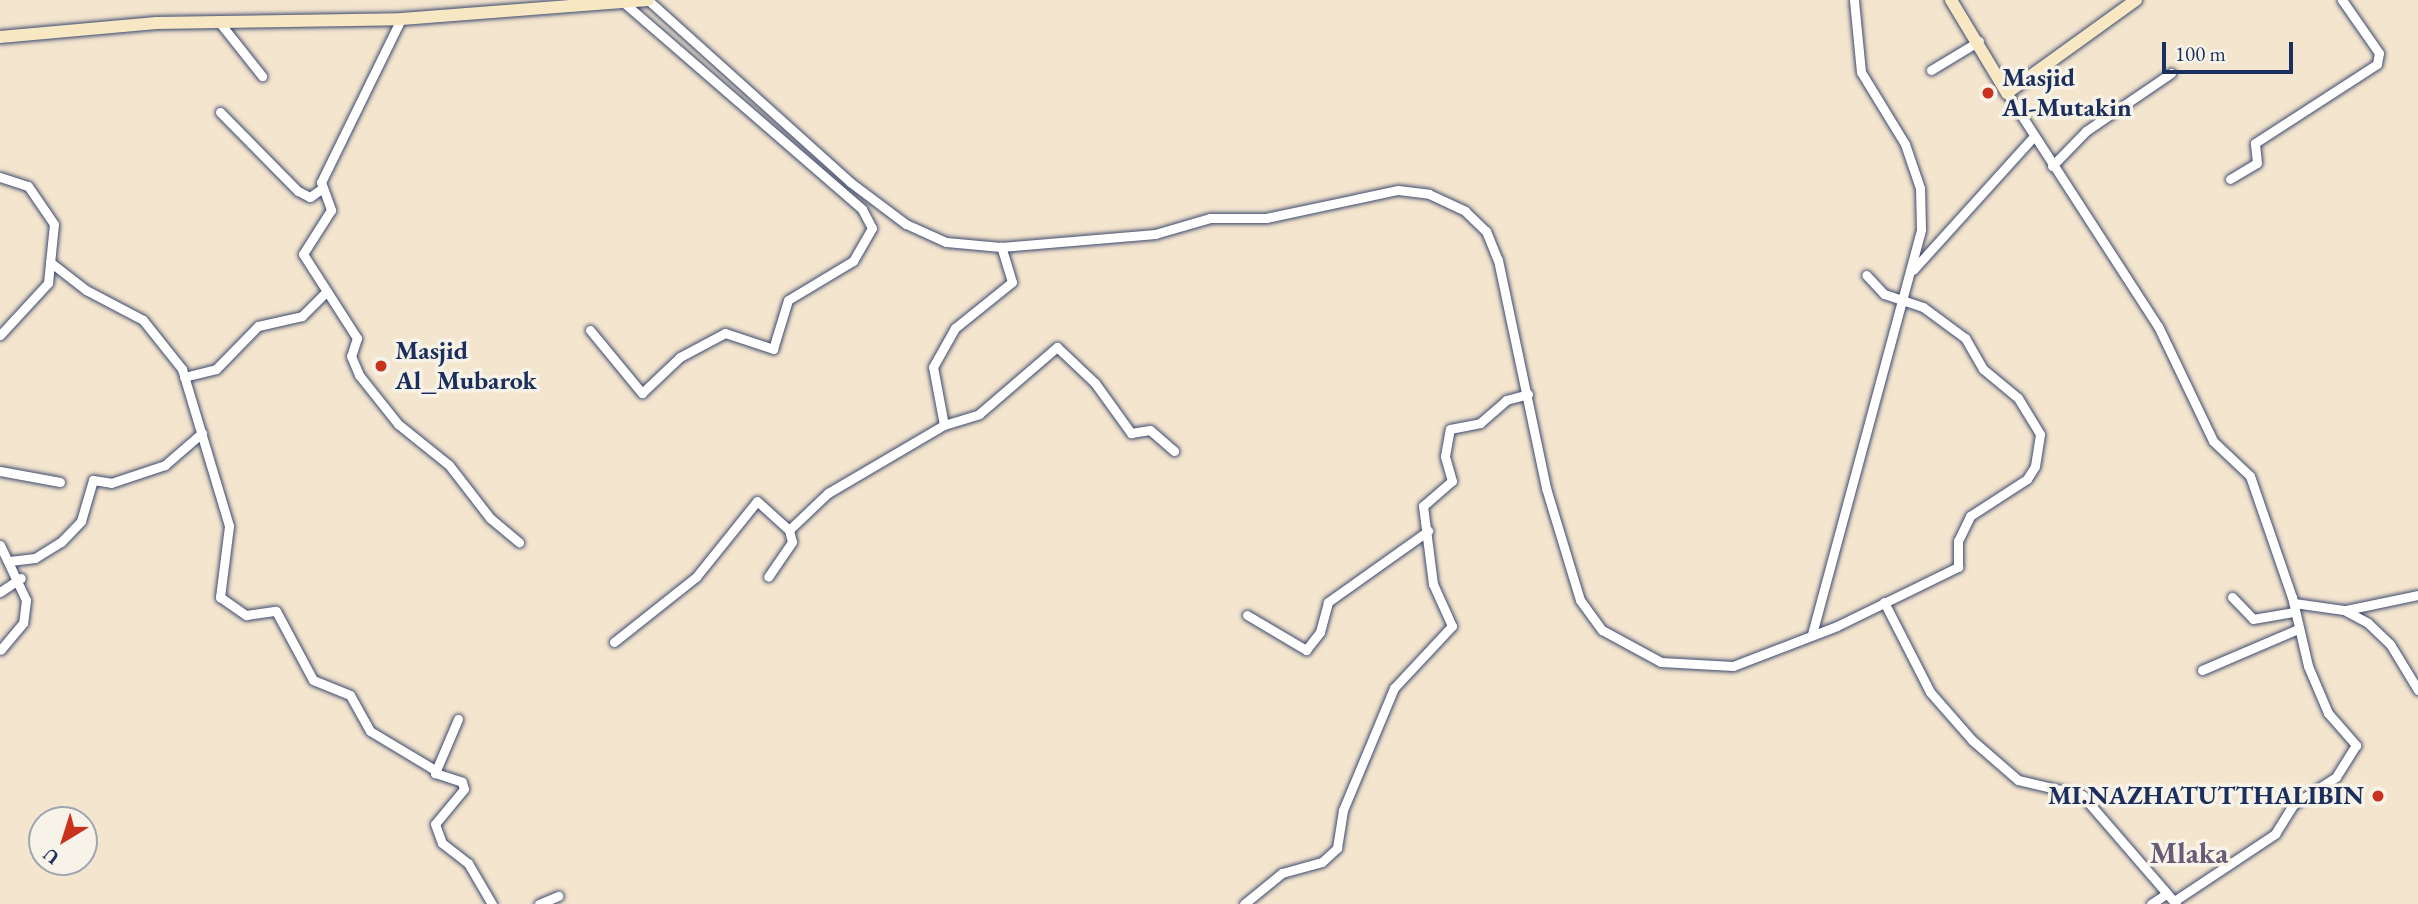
<!DOCTYPE html>
<style>
body{margin:0}
#map{position:relative;width:2418px;height:904px;overflow:hidden;background:#f4e5ce;font-family:"EB Garamond",serif}
div>[style]{position:absolute}
[style*='--x']{left:calc(var(--x)*1px);top:calc(var(--y)*1px);width:calc(var(--w)*1px);rotate:calc(var(--a)*1deg)}
.roads{filter:drop-shadow(0 0 2px #3c4a6f) drop-shadow(0 0 2px #3c4a6f)}
.street>*{height:9px;margin:-4.5px;padding:0 4.5px;transform-origin:4.5px;border-radius:4.5px;background:#fff}
.secondary>*{height:12px;margin:-6px;padding:0 6px;transform-origin:6px;border-radius:6px;background:#f7e8c3}
.dots>*{width:19px;height:19px;translate:-50% -50%;box-sizing:border-box;border:4px solid #f7f3e8;border-radius:50%}
span{translate:-50% -50%;white-space:nowrap;text-align:center;line-height:1.15;-webkit-text-stroke:7px #f7f3e8;paint-order:stroke}
.poi-label{font-size:26px;color:#1b2f5e;font-weight:700}
.left{translate:0 -50%;text-align:left}
.right{translate:-100% -50%;text-align:right}
.quarter-label{font-size:30px;color:#675b76;font-weight:700}
.north{position:absolute;left:28px;top:806px;width:70px;height:70px;box-sizing:border-box;background:#f7f3e8;border:2px solid #9fa5b1;border-radius:50%;rotate:218deg;font-size:19px;font-weight:700;line-height:28px;text-align:center;color:#1b2f5e}
.north::after{content:'';display:block;margin:auto;width:24px;height:32px;background:#c8321e;clip-path:polygon(50% 0,100% 100%,50% 72%,0 100%)}
.scale{position:absolute;left:2162px;top:42px;width:131px;height:32px;box-sizing:border-box;border:4px solid #1b2f5e;border-top:0;padding-left:9px;font-size:21px;line-height:24px;white-space:nowrap;color:#1b2f5e;-webkit-text-stroke:5px #f7f3e8;paint-order:stroke}
</style>
<div id="map">
<div class="roads">
<div class="street">
<i style="--x:648;--y:0;--w:272;--a:42"></i>
<i style="--x:850;--y:182;--w:70;--a:36.9"></i>
<i style="--x:906;--y:224;--w:44;--a:24.2"></i>
<i style="--x:946;--y:242;--w:55;--a:5.2"></i>
<i style="--x:1001;--y:247;--w:155;--a:-4.8"></i>
<i style="--x:1155;--y:234;--w:57;--a:-16.2"></i>
<i style="--x:1210;--y:218;--w:56;--a:0"></i>
<i style="--x:1266;--y:218;--w:135;--a:-12"></i>
<i style="--x:1398;--y:190;--w:31;--a:7"></i>
<i style="--x:1429;--y:194;--w:40;--a:25"></i>
<i style="--x:1465;--y:211;--w:29;--a:44"></i>
<i style="--x:1486;--y:231;--w:31;--a:68"></i>
<i style="--x:1498;--y:260;--w:233;--a:78.1"></i>
<i style="--x:1546;--y:488;--w:117;--a:73.1"></i>
<i style="--x:1580;--y:600;--w:37;--a:54"></i>
<i style="--x:1602;--y:630;--w:67;--a:28.5"></i>
<i style="--x:1661;--y:662;--w:72;--a:3.2"></i>
<i style="--x:1733;--y:666;--w:111;--a:-21"></i>
<i style="--x:1837;--y:626;--w:135;--a:-26"></i>
<i style="--x:1958;--y:567;--w:26;--a:-90"></i>
<i style="--x:1958;--y:541;--w:28;--a:-64"></i>
<i style="--x:1970;--y:516;--w:68;--a:-33"></i>
<i style="--x:2027;--y:479;--w:15;--a:-58"></i>
<i style="--x:2035;--y:466;--w:32;--a:-81"></i>
<i style="--x:2040;--y:434;--w:42;--a:-121.4"></i>
<i style="--x:2018;--y:398;--w:45;--a:-140.4"></i>
<i style="--x:1983;--y:369;--w:36;--a:-120"></i>
<i style="--x:1965;--y:338;--w:52;--a:-143.6"></i>
<i style="--x:1923;--y:307;--w:41;--a:-161.6"></i>
<i style="--x:1884;--y:294;--w:26;--a:-133"></i>
<i style="--x:401;--y:19;--w:182;--a:116.1"></i>
<i style="--x:321;--y:182;--w:30;--a:70"></i>
<i style="--x:331;--y:210;--w:52;--a:122.5"></i>
<i style="--x:303;--y:254;--w:100;--a:57.3"></i>
<i style="--x:357;--y:338;--w:19;--a:108"></i>
<i style="--x:351;--y:356;--w:21;--a:67"></i>
<i style="--x:359;--y:375;--w:63;--a:51.5"></i>
<i style="--x:398;--y:424;--w:65;--a:38.8"></i>
<i style="--x:449;--y:465;--w:67;--a:52.3"></i>
<i style="--x:490;--y:518;--w:38;--a:40"></i>
<i style="--x:220;--y:23;--w:68;--a:51.6"></i>
<i style="--x:1931;--y:70;--w:56;--a:-31.1"></i>
<i style="--x:2007;--y:93;--w:278;--a:57.1"></i>
<i style="--x:2158;--y:326;--w:127;--a:64.4"></i>
<i style="--x:2213;--y:441;--w:51;--a:43.4"></i>
<i style="--x:2250;--y:476;--w:128;--a:70.9"></i>
<i style="--x:2292;--y:597;--w:71;--a:76.9"></i>
<i style="--x:2308;--y:666;--w:51;--a:66.9"></i>
<i style="--x:2328;--y:713;--w:43;--a:48.8"></i>
<i style="--x:2356;--y:745;--w:38;--a:122"></i>
<i style="--x:2336;--y:777;--w:51;--a:146.9"></i>
<i style="--x:2293;--y:805;--w:34;--a:122"></i>
<i style="--x:2275;--y:834;--w:121;--a:146.4"></i>
<i style="--x:220;--y:112;--w:111;--a:45.4"></i>
<i style="--x:298;--y:191;--w:13;--a:27"></i>
<i style="--x:310;--y:197;--w:14;--a:-36"></i>
<i style="--x:2052;--y:166;--w:49;--a:-45.8"></i>
<i style="--x:2086;--y:131;--w:103;--a:-34.3"></i>
<i style="--x:0;--y:177;--w:29;--a:18"></i>
<i style="--x:28;--y:186;--w:46;--a:55.6"></i>
<i style="--x:54;--y:224;--w:59;--a:95.8"></i>
<i style="--x:48;--y:283;--w:71;--a:132.7"></i>
<i style="--x:2230;--y:179;--w:31;--a:-31"></i>
<i style="--x:2257;--y:163;--w:20;--a:-96"></i>
<i style="--x:2255;--y:143;--w:145;--a:-32.9"></i>
<i style="--x:2377;--y:64;--w:11;--a:-80"></i>
<i style="--x:2379;--y:53;--w:65;--a:-124.9"></i>
<i style="--x:50;--y:262;--w:46;--a:37.9"></i>
<i style="--x:86;--y:290;--w:64;--a:27.8"></i>
<i style="--x:143;--y:320;--w:63;--a:51.5"></i>
<i style="--x:182;--y:369;--w:164;--a:73.3"></i>
<i style="--x:229;--y:526;--w:72;--a:97.2"></i>
<i style="--x:220;--y:597;--w:32;--a:35"></i>
<i style="--x:246;--y:615;--w:30;--a:-8"></i>
<i style="--x:276;--y:611;--w:78;--a:61.8"></i>
<i style="--x:313;--y:680;--w:40;--a:22"></i>
<i style="--x:350;--y:695;--w:41;--a:60.9"></i>
<i style="--x:370;--y:731;--w:76;--a:31"></i>
<i style="--x:1913;--y:270;--w:179;--a:-47.9"></i>
<i style="--x:590;--y:330;--w:82;--a:50.5"></i>
<i style="--x:642;--y:393;--w:52;--a:-43.5"></i>
<i style="--x:680;--y:357;--w:51;--a:-28.1"></i>
<i style="--x:725;--y:333;--w:51;--a:18.4"></i>
<i style="--x:773;--y:349;--w:51;--a:-73"></i>
<i style="--x:788;--y:300;--w:76;--a:-31"></i>
<i style="--x:853;--y:261;--w:38;--a:-60"></i>
<i style="--x:872;--y:228;--w:21;--a:-118"></i>
<i style="--x:862;--y:209;--w:316;--a:-139.1"></i>
<i style="--x:184;--y:377;--w:33;--a:-14"></i>
<i style="--x:216;--y:369;--w:60;--a:-45.7"></i>
<i style="--x:258;--y:326;--w:45;--a:-12.8"></i>
<i style="--x:302;--y:316;--w:33;--a:-45"></i>
<i style="--x:944;--y:425;--w:37;--a:-17"></i>
<i style="--x:979;--y:414;--w:103;--a:-40.7"></i>
<i style="--x:1057;--y:347;--w:52;--a:43.5"></i>
<i style="--x:1095;--y:383;--w:62;--a:54.2"></i>
<i style="--x:1131;--y:433;--w:19;--a:-9"></i>
<i style="--x:1150;--y:430;--w:32;--a:41"></i>
<i style="--x:0;--y:471;--w:61;--a:10.4"></i>
<i style="--x:789;--y:530;--w:54;--a:-43.5"></i>
<i style="--x:828;--y:493;--w:134;--a:-30.4"></i>
<i style="--x:944;--y:425;--w:59;--a:-100.7"></i>
<i style="--x:933;--y:367;--w:45;--a:-60.6"></i>
<i style="--x:955;--y:328;--w:73;--a:-38.9"></i>
<i style="--x:1012;--y:282;--w:37;--a:-107"></i>
<i style="--x:0;--y:545;--w:61;--a:64.7"></i>
<i style="--x:26;--y:600;--w:23;--a:97"></i>
<i style="--x:23;--y:623;--w:35;--a:130"></i>
<i style="--x:10;--y:561;--w:25;--a:-7"></i>
<i style="--x:35;--y:558;--w:31;--a:-32"></i>
<i style="--x:61;--y:542;--w:29;--a:-46"></i>
<i style="--x:81;--y:521;--w:43;--a:-73.7"></i>
<i style="--x:93;--y:480;--w:18;--a:9"></i>
<i style="--x:111;--y:483;--w:57;--a:-18.4"></i>
<i style="--x:165;--y:465;--w:49;--a:-40.9"></i>
<i style="--x:0;--y:592;--w:25;--a:-34"></i>
<i style="--x:2232;--y:597;--w:30;--a:46"></i>
<i style="--x:2253;--y:619;--w:42;--a:-9.7"></i>
<i style="--x:1884;--y:602;--w:101;--a:62.9"></i>
<i style="--x:1930;--y:692;--w:64;--a:48.8"></i>
<i style="--x:1972;--y:740;--w:61;--a:41"></i>
<i style="--x:2018;--y:780;--w:66;--a:13.2"></i>
<i style="--x:2082;--y:795;--w:144;--a:49.2"></i>
<i style="--x:2294;--y:603;--w:50;--a:8"></i>
<i style="--x:2344;--y:610;--w:27;--a:28"></i>
<i style="--x:2368;--y:623;--w:30;--a:44"></i>
<i style="--x:2390;--y:644;--w:54;--a:58.7"></i>
<i style="--x:2346;--y:610;--w:74;--a:-11.8"></i>
<i style="--x:1247;--y:615;--w:69;--a:30.7"></i>
<i style="--x:1306;--y:650;--w:23;--a:-52"></i>
<i style="--x:1320;--y:632;--w:31;--a:-75"></i>
<i style="--x:1328;--y:602;--w:123;--a:-35.4"></i>
<i style="--x:1812;--y:634;--w:419;--a:-74.9"></i>
<i style="--x:1921;--y:229;--w:41;--a:-91.4"></i>
<i style="--x:1920;--y:188;--w:46;--a:-108.8"></i>
<i style="--x:1905;--y:144;--w:84;--a:-121.4"></i>
<i style="--x:1861;--y:72;--w:72;--a:-95.6"></i>
<i style="--x:614;--y:642;--w:105;--a:-38.4"></i>
<i style="--x:696;--y:577;--w:97;--a:-51.2"></i>
<i style="--x:757;--y:501;--w:43;--a:42.2"></i>
<i style="--x:789;--y:530;--w:12;--a:76"></i>
<i style="--x:792;--y:542;--w:42;--a:124.4"></i>
<i style="--x:2202;--y:670;--w:104;--a:-23.1"></i>
<i style="--x:458;--y:719;--w:59;--a:113.1"></i>
<i style="--x:435;--y:773;--w:28;--a:18"></i>
<i style="--x:462;--y:782;--w:7;--a:74"></i>
<i style="--x:464;--y:789;--w:45;--a:129.6"></i>
<i style="--x:435;--y:824;--w:20;--a:70"></i>
<i style="--x:442;--y:843;--w:33;--a:38"></i>
<i style="--x:468;--y:863;--w:48;--a:59.7"></i>
<i style="--x:539;--y:904;--w:21;--a:-23"></i>
<i style="--x:1244;--y:904;--w:49;--a:-39.2"></i>
<i style="--x:1282;--y:873;--w:41;--a:-15.4"></i>
<i style="--x:1322;--y:862;--w:21;--a:-43"></i>
<i style="--x:1337;--y:848;--w:38;--a:-81"></i>
<i style="--x:1343;--y:810;--w:132;--a:-67.3"></i>
<i style="--x:1394;--y:688;--w:85;--a:-46.9"></i>
<i style="--x:1452;--y:626;--w:46;--a:-114.3"></i>
<i style="--x:1433;--y:584;--w:79;--a:-97.3"></i>
<i style="--x:1423;--y:506;--w:38;--a:-41"></i>
<i style="--x:1452;--y:481;--w:26;--a:-106"></i>
<i style="--x:1445;--y:456;--w:27;--a:-80"></i>
<i style="--x:1450;--y:429;--w:31;--a:-11"></i>
<i style="--x:1480;--y:423;--w:35;--a:-41"></i>
<i style="--x:1506;--y:400;--w:23;--a:-15"></i>
<i style="--x:2151;--y:904;--w:18;--a:-34"></i>
</div>
<div class="secondary">
<i style="--x:1951;--y:0;--w:109;--a:58.9"></i>
<i style="--x:2007;--y:93;--w:159;--a:-35.8"></i>
<i style="--x:0;--y:37;--w:157;--a:-5.1"></i>
<i style="--x:156;--y:23;--w:245;--a:-0.9"></i>
<i style="--x:401;--y:19;--w:248;--a:-4.4"></i>
</div>
</div>
<div class="dots">
<i style="left:1988px;top:93px;background:#c8321e"></i>
<i style="left:381px;top:366px;background:#c8321e"></i>
<i style="left:2378px;top:796px;background:#c8321e"></i>
</div>
<div class="poi-label">
<span class="left" style="left:2002px;top:93px">Masjid<br>Al-Mutakin</span>
<span class="left" style="left:395px;top:366px">Masjid<br>Al_Mubarok</span>
<span class="right" style="left:2364px;top:796px">MI.NAZHATUTTHALIBIN</span>
</div>
<div class="quarter-label">
<span style="left:2189px;top:853px">Mlaka</span>
</div>
<div class="north">U</div>
<div class="scale">100 m</div>
</div>
